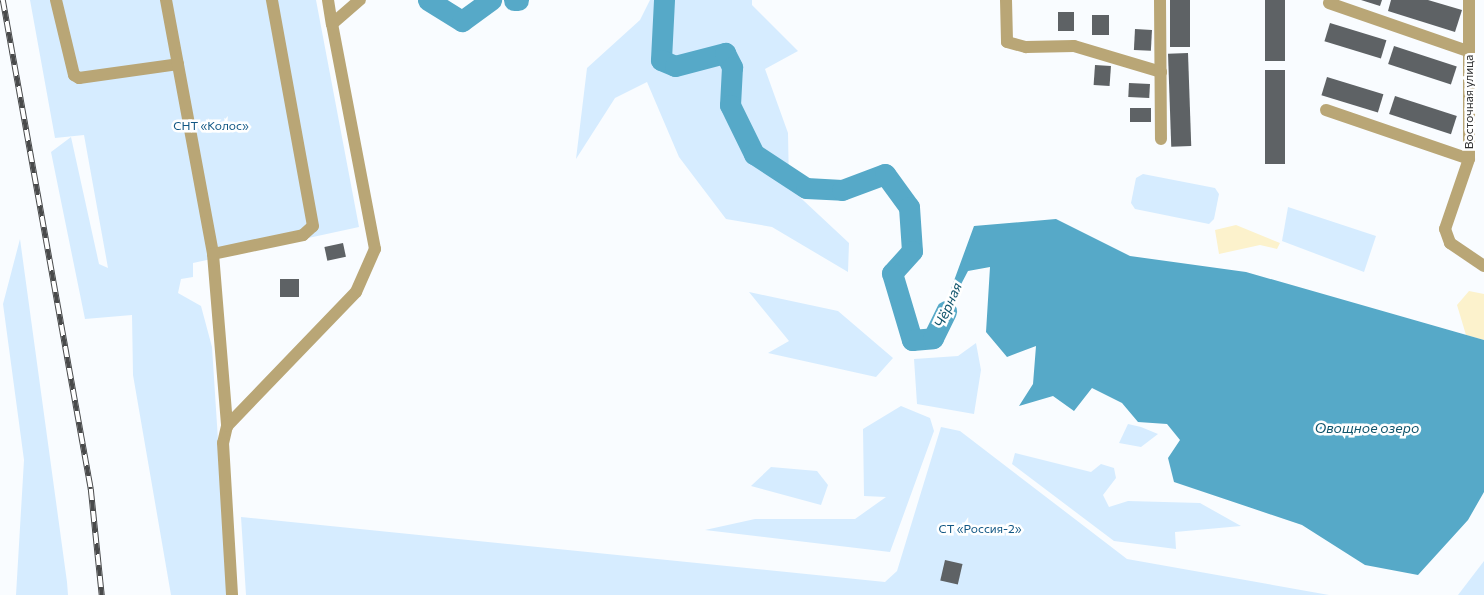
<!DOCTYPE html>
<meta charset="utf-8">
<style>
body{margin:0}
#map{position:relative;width:1484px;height:595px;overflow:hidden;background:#f9fcff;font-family:Commissioner,sans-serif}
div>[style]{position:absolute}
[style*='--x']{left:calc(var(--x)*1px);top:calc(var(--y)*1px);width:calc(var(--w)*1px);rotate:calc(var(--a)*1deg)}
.green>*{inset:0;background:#d6ecff}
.sand>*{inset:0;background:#fcf2cc}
.water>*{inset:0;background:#56a9c8}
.river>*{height:21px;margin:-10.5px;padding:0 10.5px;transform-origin:10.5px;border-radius:10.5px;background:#56a9c8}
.building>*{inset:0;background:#5e6265;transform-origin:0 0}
.minor>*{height:12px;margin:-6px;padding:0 6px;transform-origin:6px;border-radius:6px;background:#b9a676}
.rail>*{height:5.5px;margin-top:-2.75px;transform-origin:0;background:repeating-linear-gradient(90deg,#fff 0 11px,#494a4b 0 22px);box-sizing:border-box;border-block:1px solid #494a4b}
span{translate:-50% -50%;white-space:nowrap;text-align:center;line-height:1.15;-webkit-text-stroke:5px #fff;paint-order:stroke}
.street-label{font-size:12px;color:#2e2f30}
.park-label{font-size:12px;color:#115784}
.water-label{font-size:14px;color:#11556c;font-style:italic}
</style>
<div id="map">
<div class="green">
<i style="clip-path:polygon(30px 0,316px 0,359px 227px,193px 263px,193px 277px,181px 279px,178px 293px,201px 306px,212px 347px,228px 595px,171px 595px,133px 375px,132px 315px,85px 319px,51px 152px,71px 137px,99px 264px,108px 268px,84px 135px,55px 138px)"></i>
<i style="clip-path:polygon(650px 0,752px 0,752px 5px,798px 51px,765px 69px,788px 133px,789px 187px,849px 243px,848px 272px,772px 227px,726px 219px,679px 157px,647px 82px,615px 98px,576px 159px,587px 68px,640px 20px)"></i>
<i style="clip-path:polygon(1143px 174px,1215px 188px,1219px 194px,1214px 219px,1209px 224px,1135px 209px,1131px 203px,1136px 178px)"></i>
<i style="clip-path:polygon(1288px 207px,1376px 236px,1364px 272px,1282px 241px)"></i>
<i style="clip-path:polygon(20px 239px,67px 582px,68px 595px,16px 595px,24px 460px,3px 304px)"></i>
<i style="clip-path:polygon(749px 292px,838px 311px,893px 358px,876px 377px,768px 353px,789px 341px)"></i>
<i style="clip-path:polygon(976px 343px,981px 370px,974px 414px,917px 404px,914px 359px,958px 356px)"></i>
<i style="clip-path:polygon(901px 406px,930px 418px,934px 431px,890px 552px,705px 530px,755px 519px,855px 519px,886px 497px,864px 496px,863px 429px)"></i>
<i style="clip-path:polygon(1128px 424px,1141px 427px,1158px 434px,1141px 447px,1119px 443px)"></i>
<i style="clip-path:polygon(941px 427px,960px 431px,1127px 559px,1329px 595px,246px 595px,241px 517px,885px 582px,897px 571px)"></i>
<i style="clip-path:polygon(1015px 453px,1091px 472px,1101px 464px,1114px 468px,1116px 478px,1103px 495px,1109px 507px,1128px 501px,1200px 503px,1241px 526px,1175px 532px,1176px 549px,1114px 541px,1012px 464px)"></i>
<i style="clip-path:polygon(771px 467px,817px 471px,828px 485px,821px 505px,751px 486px)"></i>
<i style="clip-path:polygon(1484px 561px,1484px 595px,1458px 595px)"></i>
</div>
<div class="sand">
<i style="clip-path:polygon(1236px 225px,1280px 243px,1277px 249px,1260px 245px,1219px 254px,1215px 230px)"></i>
<i style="clip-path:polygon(1469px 291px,1484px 294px,1484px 340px,1466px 335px,1457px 305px)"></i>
</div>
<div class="water">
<i style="clip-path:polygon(1056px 219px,1130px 256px,1246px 272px,1484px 340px,1484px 492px,1468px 520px,1418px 575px,1365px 565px,1302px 525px,1174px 482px,1168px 458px,1180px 440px,1167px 424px,1138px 422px,1122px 403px,1092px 388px,1074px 411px,1053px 396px,1019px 406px,1033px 384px,1036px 346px,1007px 357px,986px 332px,990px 267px,968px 271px,933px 338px,974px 226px)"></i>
</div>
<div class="river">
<i style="--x:428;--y:0;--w:40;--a:32"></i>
<i style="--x:462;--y:21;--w:36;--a:-36"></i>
<i style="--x:514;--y:0;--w:4;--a:0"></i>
<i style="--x:664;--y:0;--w:60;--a:92.9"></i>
<i style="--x:661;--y:60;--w:15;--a:23"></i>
<i style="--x:675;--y:66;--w:52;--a:-14.6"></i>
<i style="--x:725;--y:53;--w:16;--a:63"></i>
<i style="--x:732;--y:67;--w:38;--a:93"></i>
<i style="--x:730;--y:105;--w:55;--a:63.9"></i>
<i style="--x:754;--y:154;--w:62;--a:33.2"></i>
<i style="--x:806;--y:188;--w:36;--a:3"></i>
<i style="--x:842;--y:190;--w:46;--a:-20.4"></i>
<i style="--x:885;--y:174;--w:41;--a:54"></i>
<i style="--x:909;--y:207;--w:44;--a:86.1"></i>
<i style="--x:912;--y:251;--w:30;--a:132"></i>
<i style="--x:892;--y:273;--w:70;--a:73.4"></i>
<i style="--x:912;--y:340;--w:21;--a:-5"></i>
<i style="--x:933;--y:338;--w:30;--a:-64"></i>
</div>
<div class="building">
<i style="left:1170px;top:0;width:20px;height:47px"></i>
<i style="left:1265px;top:0;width:20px;height:61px"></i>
<i style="clip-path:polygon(1361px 0,1382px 0,1380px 6px)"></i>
<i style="clip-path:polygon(1391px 0,1428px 0,1462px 10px,1455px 32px,1388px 11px)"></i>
<i style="left:1058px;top:12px;width:16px;height:19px"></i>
<i style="left:1092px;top:15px;width:17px;height:20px"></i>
<i style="left:1330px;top:23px;width:59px;height:19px;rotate:17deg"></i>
<i style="left:1135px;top:29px;width:17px;height:21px;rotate:3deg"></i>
<i style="left:1394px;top:46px;width:66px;height:19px;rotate:18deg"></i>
<i style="left:1188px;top:53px;width:93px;height:20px;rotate:88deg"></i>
<i style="left:1095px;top:65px;width:16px;height:20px;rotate:4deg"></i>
<i style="left:1265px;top:70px;width:20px;height:94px"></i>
<i style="left:1327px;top:77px;width:59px;height:19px;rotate:17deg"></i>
<i style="left:1129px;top:83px;width:21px;height:14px;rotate:3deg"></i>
<i style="left:1395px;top:96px;width:65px;height:19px;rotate:18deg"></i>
<i style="left:1130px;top:108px;width:21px;height:14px"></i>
<i style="left:343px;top:243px;width:14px;height:19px;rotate:78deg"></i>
<i style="left:280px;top:279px;width:19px;height:18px"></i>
<i style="left:945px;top:560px;width:18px;height:21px;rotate:13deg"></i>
</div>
<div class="minor">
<i style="--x:56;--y:0;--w:77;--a:76.5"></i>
<i style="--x:74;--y:75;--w:6;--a:31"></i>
<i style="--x:79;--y:78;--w:100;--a:-8"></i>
<i style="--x:166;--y:0;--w:258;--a:79.5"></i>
<i style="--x:213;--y:254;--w:173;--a:85.3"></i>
<i style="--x:227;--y:426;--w:17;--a:103"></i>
<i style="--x:223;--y:443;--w:152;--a:86.6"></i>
<i style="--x:328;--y:0;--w:24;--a:81"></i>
<i style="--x:1006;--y:0;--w:42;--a:88.6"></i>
<i style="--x:1007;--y:42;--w:20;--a:15"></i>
<i style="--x:1026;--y:47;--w:48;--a:-1.2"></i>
<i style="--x:1074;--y:46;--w:91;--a:16.6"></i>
<i style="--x:1160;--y:0;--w:139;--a:89.6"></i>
<i style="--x:1469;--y:0;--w:159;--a:90"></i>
<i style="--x:1469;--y:159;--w:74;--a:108.9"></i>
<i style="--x:1445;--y:229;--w:15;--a:70"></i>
<i style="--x:1450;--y:243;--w:41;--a:34.1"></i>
<i style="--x:1329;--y:3;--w:147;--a:19.1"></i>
<i style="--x:1326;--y:110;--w:151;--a:18.9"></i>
<i style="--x:213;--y:254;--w:92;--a:-11.9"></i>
<i style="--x:303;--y:235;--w:13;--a:-42"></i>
<i style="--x:313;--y:226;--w:230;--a:-100.3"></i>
<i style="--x:227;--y:426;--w:186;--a:-46.1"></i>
<i style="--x:356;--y:292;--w:47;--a:-66.2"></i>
<i style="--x:375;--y:249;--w:229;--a:-100.8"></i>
<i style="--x:332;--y:24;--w:37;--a:-41"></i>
</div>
<div class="rail">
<i style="--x:3;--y:0;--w:497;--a:79.8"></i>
<i style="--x:91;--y:489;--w:107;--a:84.1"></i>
</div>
<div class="street-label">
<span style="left:1469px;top:102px;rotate:-90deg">Восточная улица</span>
</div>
<div class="park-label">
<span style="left:211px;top:126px">СНТ «Колос»</span>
<span style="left:980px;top:529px">СТ «Россия-2»</span>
</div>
<div class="water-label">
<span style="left:948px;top:305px;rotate:-66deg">Чёрная</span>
<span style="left:1367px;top:428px">Овощное озеро</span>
</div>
</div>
